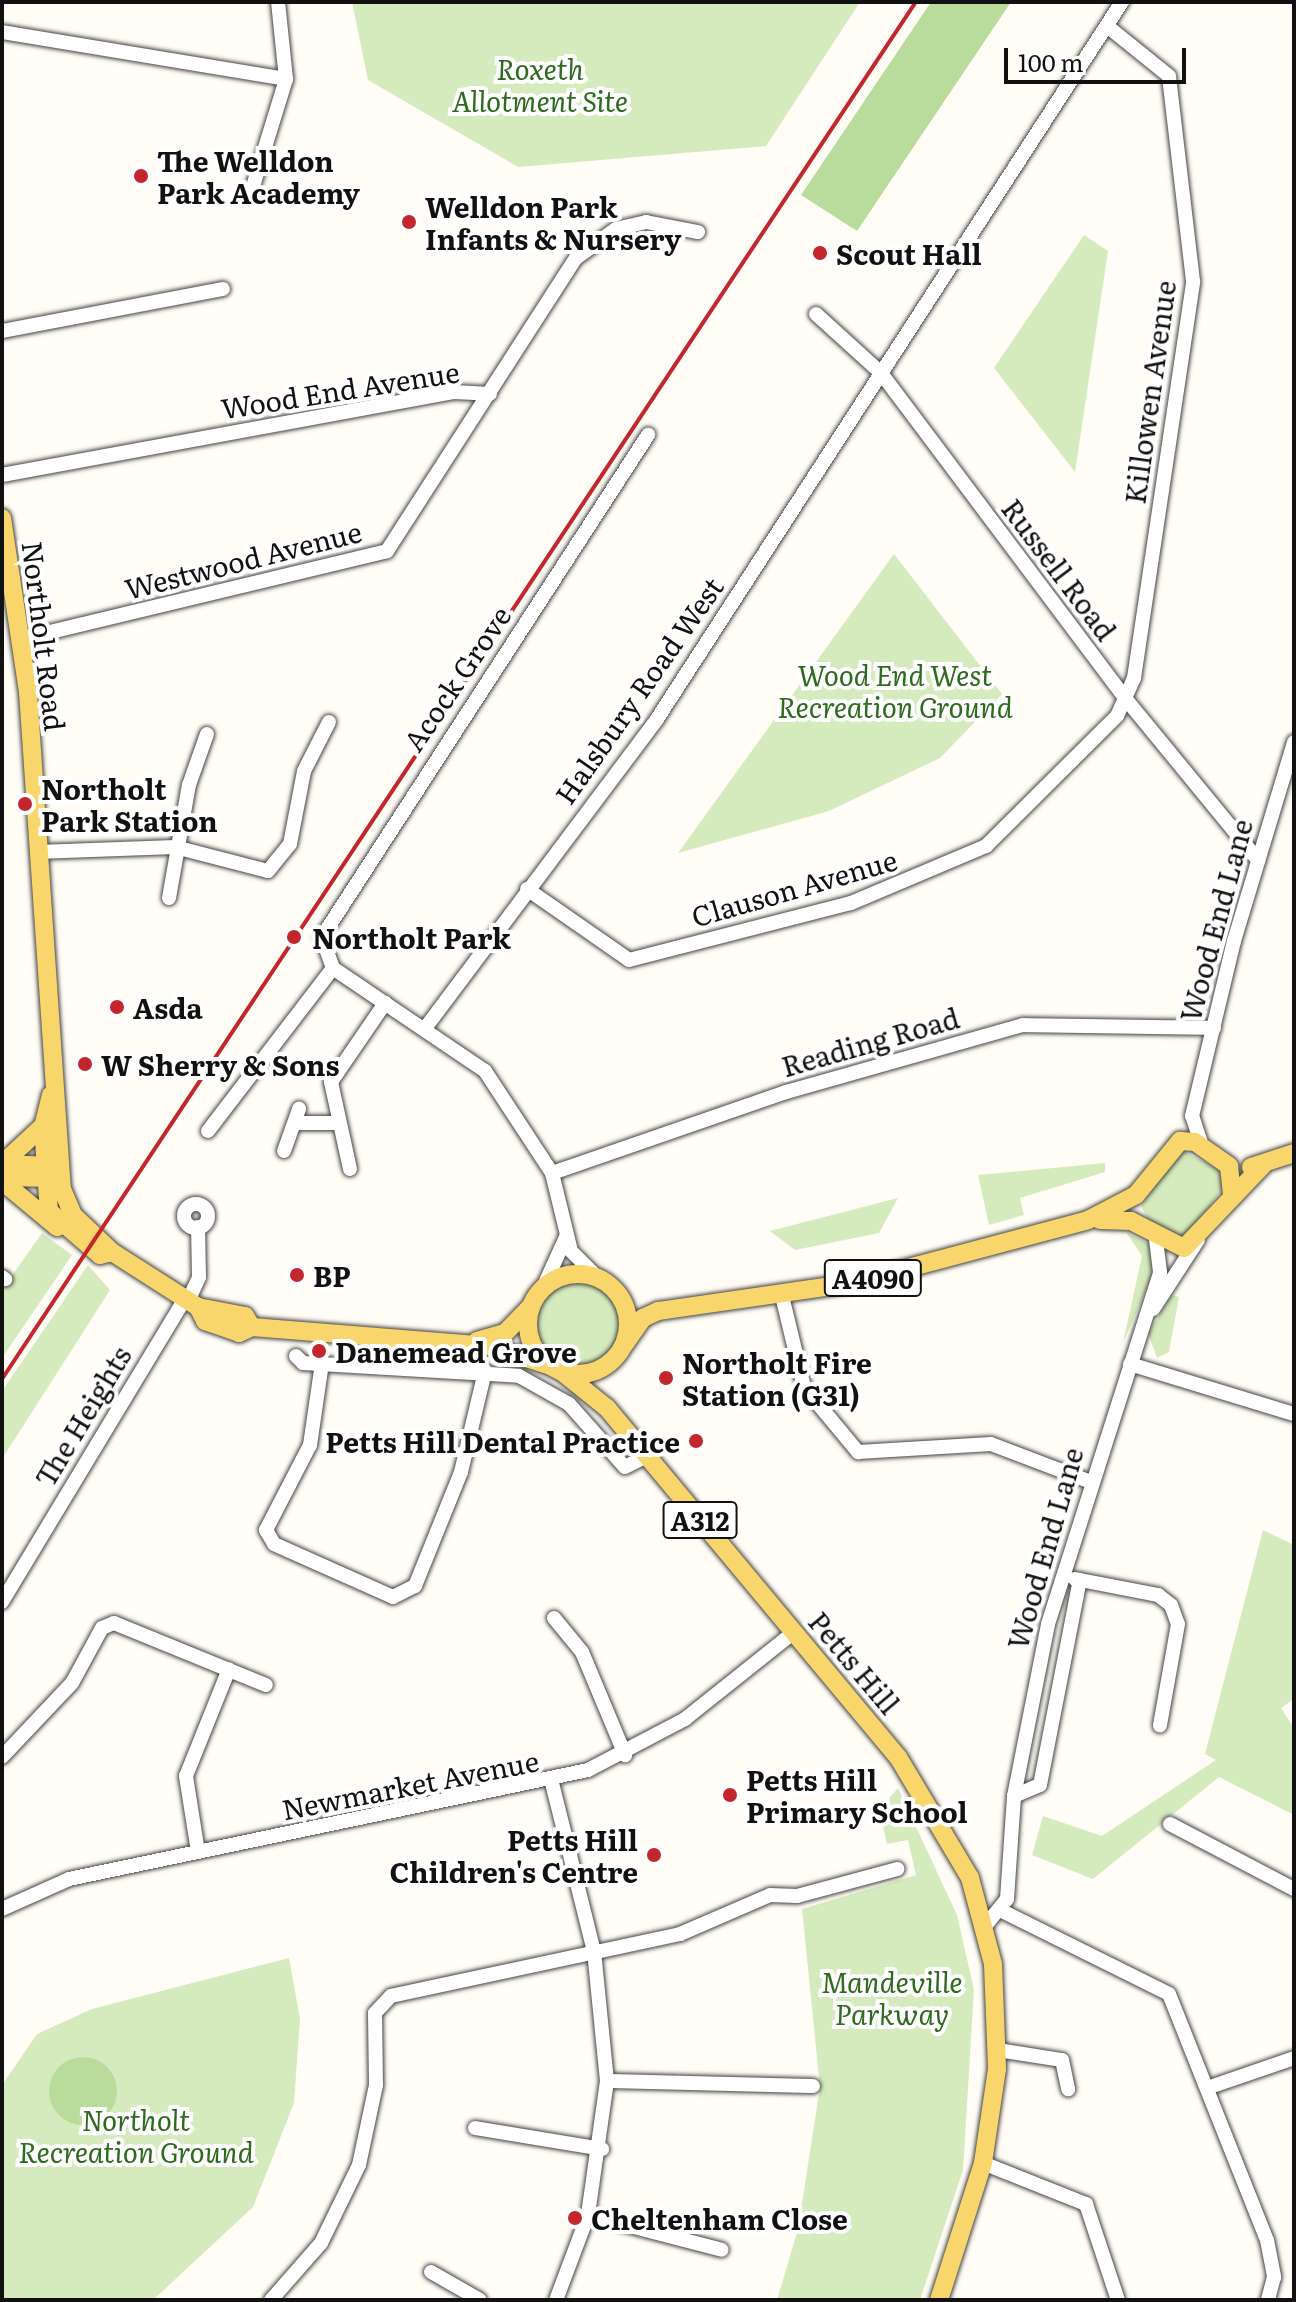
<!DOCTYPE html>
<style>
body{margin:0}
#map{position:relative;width:1296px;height:2302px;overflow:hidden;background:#fffdf5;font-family:Literata,serif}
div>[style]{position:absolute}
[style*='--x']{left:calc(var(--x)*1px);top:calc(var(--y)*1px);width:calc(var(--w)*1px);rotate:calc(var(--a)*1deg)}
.green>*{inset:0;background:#d5ebbd}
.round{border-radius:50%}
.forest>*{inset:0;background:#b9dc9c}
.roads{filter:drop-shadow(0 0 2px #444) drop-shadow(0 0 2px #444)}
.minor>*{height:14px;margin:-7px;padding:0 7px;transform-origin:7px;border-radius:7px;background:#fff}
.minor>.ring{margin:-7px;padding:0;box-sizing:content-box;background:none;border:14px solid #fff;border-radius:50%}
.major>*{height:18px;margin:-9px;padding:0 9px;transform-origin:9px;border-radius:9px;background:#f9d66b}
.major>.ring{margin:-9px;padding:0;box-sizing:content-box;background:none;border:18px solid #f9d66b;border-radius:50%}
.rail>*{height:4px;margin:-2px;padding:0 2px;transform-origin:2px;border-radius:2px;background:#c4262e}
.dots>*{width:22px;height:22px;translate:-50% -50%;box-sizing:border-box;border:4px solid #fff;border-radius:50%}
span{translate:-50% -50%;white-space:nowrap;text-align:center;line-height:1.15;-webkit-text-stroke:8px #fff;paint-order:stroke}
.shield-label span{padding:2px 6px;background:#fff;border:2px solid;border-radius:6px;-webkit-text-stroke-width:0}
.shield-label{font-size:26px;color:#111;font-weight:700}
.park-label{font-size:28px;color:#2f6b1f;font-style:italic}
.poi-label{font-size:28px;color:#111;font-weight:700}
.left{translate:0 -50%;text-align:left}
.right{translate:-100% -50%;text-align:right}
.street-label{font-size:28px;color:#111}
.frame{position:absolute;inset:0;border:4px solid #111;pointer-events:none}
.scale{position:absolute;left:1004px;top:48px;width:182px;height:36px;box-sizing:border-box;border:4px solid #111;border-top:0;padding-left:10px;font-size:24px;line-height:28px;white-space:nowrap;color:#111;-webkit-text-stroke:6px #fff;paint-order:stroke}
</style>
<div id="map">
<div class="green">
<i style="clip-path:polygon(352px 2px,860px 2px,766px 146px,518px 167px,368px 80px)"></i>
<i style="clip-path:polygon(1084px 235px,1108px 251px,1075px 472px,994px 368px)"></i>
<i style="clip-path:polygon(894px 554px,1002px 694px,940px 758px,829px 811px,678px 853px)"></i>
<i style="clip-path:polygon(1181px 1150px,1218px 1169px,1224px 1187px,1184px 1239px,1148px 1220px,1141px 1206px)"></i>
<i style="clip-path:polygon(1105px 1163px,1105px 1172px,1020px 1198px,1024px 1215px,989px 1225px,978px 1175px)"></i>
<i style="clip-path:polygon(898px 1198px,879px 1233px,795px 1250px,770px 1231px)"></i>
<i style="clip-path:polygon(1126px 1232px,1150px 1244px,1156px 1267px,1123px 1343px,1142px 1256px)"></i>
<i style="clip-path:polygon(42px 1233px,72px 1255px,2px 1358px,2px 1290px)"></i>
<i style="clip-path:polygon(88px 1265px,110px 1290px,2px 1459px,2px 1391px)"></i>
<i class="round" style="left:537px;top:1283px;width:82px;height:82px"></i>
<i style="clip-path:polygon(1172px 1295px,1179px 1297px,1169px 1352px,1157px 1358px,1148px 1333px)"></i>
<i style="clip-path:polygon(1263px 1530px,1294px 1545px,1294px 1699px,1281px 1708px,1294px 1728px,1294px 1815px,1219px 1777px,1093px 1879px,1032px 1855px,1043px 1816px,1102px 1836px,1216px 1760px,1205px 1754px)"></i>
<i style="clip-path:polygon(898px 1788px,957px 1915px,974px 1990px,963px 2170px,920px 2300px,777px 2300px,798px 2229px,820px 2087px,802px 1909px,916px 1875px,908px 1840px,887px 1844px,879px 1810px)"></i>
<i style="clip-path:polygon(289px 1958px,300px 2019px,294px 2103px,253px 2207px,153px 2300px,2px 2300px,2px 2085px,37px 2034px,92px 2009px)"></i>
</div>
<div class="forest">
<i style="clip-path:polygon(931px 2px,1011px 2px,857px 231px,801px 195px)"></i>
<i class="round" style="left:49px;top:2057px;width:68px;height:68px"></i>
</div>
<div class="roads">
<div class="minor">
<i style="--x:2;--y:32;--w:288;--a:9.4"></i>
<i style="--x:251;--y:193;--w:119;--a:-72.9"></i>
<i style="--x:286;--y:79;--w:77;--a:-95.9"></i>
<i style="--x:816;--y:314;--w:88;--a:42.2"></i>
<i style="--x:881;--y:373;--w:406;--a:53.1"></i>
<i style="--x:1125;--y:698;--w:210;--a:50.6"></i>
<i style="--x:2;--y:331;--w:225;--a:-10.8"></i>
<i style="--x:2;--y:475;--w:460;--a:-10.4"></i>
<i style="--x:454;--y:392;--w:36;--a:3"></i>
<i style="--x:21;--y:639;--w:376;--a:-13.5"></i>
<i style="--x:387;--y:551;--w:349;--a:-57.2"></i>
<i style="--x:576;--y:258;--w:49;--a:-35.9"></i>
<i style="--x:616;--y:229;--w:31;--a:-13"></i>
<i style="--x:646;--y:222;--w:53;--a:10.9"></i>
<i style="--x:37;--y:852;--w:138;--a:-2.1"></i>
<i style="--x:175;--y:847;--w:96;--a:14.5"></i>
<i style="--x:268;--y:871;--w:35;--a:-51"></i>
<i style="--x:290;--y:844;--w:74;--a:-79.1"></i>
<i style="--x:304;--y:771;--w:55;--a:-63"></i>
<i style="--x:527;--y:889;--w:124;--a:34.8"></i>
<i style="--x:629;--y:960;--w:229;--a:-14.4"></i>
<i style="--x:851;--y:903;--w:147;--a:-22.9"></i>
<i style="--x:986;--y:846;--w:185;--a:-44.8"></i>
<i style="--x:1117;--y:716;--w:42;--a:-65.9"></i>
<i style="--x:1134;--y:678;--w:401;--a:-81.5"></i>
<i style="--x:1193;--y:281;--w:206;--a:-96.7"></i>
<i style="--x:1169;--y:76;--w:80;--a:-141.1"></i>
<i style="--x:169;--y:898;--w:115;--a:-80"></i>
<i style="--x:189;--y:785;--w:54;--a:-70.6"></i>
<i style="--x:426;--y:1027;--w:385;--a:-53.1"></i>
<i style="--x:657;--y:719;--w:855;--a:-57.04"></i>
<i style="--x:295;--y:1123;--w:42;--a:0"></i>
<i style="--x:208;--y:1131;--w:205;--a:-52.5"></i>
<i style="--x:1202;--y:1146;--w:32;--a:-108"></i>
<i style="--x:1192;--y:1116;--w:180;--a:-76.5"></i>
<i style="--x:1234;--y:941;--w:208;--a:-73.2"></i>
<i style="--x:284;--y:1151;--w:45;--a:-70.3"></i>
<i style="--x:350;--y:1169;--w:89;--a:-102.3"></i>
<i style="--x:331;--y:1082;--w:96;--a:-55.6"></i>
<i style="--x:552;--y:1173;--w:248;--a:-19.1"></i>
<i style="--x:786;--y:1092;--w:246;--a:-15.8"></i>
<i style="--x:1023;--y:1025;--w:191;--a:0.9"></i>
<i class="ring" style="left:184px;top:1204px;width:10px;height:10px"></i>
<i style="--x:2;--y:1277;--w:4;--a:34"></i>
<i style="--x:598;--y:1278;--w:38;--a:-135"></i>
<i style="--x:571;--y:1251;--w:80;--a:-103.7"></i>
<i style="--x:552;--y:1173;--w:122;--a:-123.3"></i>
<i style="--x:485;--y:1071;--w:184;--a:-145.9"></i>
<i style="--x:333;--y:968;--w:33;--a:-110"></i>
<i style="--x:322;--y:937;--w:599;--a:-57"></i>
<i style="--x:542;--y:1290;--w:58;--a:-65.6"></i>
<i style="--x:782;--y:1296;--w:94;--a:76.4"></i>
<i style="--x:804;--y:1387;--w:85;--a:50.3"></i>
<i style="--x:858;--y:1452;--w:133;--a:-3.4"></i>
<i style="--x:991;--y:1444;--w:107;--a:20.8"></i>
<i style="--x:188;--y:1301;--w:26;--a:-65"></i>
<i style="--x:199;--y:1277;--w:50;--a:-91.1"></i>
<i style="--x:1153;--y:1309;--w:82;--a:-56.9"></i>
<i style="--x:296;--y:1356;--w:10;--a:45"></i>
<i style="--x:303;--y:1363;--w:216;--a:3.4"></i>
<i style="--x:519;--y:1376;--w:57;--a:29.2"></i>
<i style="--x:569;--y:1404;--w:84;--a:48.4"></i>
<i style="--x:625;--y:1467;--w:25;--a:-27"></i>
<i style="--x:322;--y:1363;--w:83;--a:98.3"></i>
<i style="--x:310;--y:1445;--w:96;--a:117.4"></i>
<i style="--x:266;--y:1530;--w:16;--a:60"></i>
<i style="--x:274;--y:1544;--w:130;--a:24"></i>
<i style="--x:393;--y:1597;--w:25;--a:-27"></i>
<i style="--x:415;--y:1586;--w:123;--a:-68"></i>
<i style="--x:461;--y:1472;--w:104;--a:-76.6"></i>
<i style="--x:1130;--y:1364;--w:171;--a:17"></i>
<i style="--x:1075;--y:1579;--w:85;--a:10.9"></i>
<i style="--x:1158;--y:1595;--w:16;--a:38"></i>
<i style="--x:1171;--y:1605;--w:20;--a:70"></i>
<i style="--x:1178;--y:1624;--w:103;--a:100.1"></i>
<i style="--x:2;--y:1602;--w:354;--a:-58.9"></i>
<i style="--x:554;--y:1618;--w:44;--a:50.5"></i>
<i style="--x:582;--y:1652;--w:112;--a:67.3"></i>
<i style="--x:2;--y:1757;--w:102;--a:-46.6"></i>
<i style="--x:72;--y:1683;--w:63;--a:-61.4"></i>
<i style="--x:102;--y:1628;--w:13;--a:-23"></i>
<i style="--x:114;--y:1623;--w:164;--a:22.2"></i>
<i style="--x:552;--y:1783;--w:173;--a:76"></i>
<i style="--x:594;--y:1951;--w:131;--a:84.3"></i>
<i style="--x:607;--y:2081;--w:135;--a:98.1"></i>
<i style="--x:588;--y:2215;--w:91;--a:110.6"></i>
<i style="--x:1014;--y:1796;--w:28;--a:-23"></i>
<i style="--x:1040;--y:1785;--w:209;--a:-79"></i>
<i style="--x:1170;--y:1824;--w:140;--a:27.7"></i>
<i style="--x:198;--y:1852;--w:77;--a:-99"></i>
<i style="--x:186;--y:1776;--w:115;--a:-68.1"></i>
<i style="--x:2;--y:1909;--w:73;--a:-24.1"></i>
<i style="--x:69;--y:1879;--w:530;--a:-11.86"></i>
<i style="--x:588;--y:1770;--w:110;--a:-27.7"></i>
<i style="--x:685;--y:1719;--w:139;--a:-38.6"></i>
<i style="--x:1002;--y:1911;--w:186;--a:26.4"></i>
<i style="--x:1169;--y:1994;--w:265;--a:68.3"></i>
<i style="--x:1267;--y:2240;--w:38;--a:79"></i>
<i style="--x:1274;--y:2277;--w:24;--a:105"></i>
<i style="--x:985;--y:1926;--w:35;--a:-51"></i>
<i style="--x:1007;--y:1899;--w:103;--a:-86.1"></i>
<i style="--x:1014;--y:1796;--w:175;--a:-78.8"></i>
<i style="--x:1048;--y:1624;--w:369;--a:-72.3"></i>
<i style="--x:1160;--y:1272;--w:34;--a:-97"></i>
<i style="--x:998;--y:2050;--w:65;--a:8.9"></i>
<i style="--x:1062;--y:2060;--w:30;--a:78"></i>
<i style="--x:607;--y:2081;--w:206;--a:1.4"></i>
<i style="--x:1207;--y:2088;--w:92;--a:-19"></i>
<i style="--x:475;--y:2128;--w:129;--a:9.4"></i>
<i style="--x:983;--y:2163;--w:111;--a:21.7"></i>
<i style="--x:1086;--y:2204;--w:101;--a:71.6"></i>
<i style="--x:588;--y:2215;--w:138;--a:14.6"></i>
<i style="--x:431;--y:2272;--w:56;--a:29.7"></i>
<i style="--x:271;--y:2300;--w:76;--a:-48.7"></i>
<i style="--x:321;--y:2243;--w:87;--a:-64"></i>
<i style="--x:359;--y:2165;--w:82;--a:-78"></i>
<i style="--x:376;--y:2085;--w:72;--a:-90.8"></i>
<i style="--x:375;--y:2013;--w:23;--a:-47"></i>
<i style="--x:391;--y:1996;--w:296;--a:-12.1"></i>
<i style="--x:680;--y:1934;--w:98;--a:-23.4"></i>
<i style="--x:770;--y:1895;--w:27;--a:2"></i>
<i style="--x:797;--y:1896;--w:104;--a:-15.1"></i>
</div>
<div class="major">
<i style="--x:2;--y:518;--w:176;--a:81.5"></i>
<i style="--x:28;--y:692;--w:498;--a:86.1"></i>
<i style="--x:62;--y:1189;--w:28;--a:67"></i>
<i style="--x:73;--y:1215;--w:54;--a:43.5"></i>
<i style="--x:51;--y:1095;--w:32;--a:104"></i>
<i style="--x:43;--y:1126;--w:85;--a:86"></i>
<i style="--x:49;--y:1211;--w:67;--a:40.8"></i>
<i style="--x:100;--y:1255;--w:12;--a:-14"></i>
<i style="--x:2;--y:1164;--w:52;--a:2.2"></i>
<i style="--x:2;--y:1164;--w:56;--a:-42.8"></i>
<i style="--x:1251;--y:1167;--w:45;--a:-18"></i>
<i style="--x:2;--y:1177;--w:53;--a:1.1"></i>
<i style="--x:2;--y:1181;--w:72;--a:39.9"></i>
<i style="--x:1100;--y:1220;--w:31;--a:2"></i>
<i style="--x:1131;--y:1221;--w:59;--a:27"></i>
<i style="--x:1184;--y:1248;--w:115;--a:-46.4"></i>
<i style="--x:112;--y:1252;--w:102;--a:32.6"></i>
<i style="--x:198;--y:1307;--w:16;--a:63"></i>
<i style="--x:205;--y:1321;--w:36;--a:19"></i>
<i style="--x:239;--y:1333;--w:14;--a:-25"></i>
<i style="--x:252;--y:1327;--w:238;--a:4.6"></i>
<i style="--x:489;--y:1346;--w:65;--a:17.9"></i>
<i class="ring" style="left:528px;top:1274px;width:82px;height:82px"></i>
<i style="--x:198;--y:1307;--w:48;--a:10.8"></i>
<i style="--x:245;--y:1316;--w:13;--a:58"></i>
<i style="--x:477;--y:1341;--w:29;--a:-16"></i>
<i style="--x:505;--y:1333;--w:37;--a:-46"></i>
<i style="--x:624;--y:1345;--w:33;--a:-55"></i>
<i style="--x:643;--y:1318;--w:17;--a:-25"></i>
<i style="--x:658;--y:1311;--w:196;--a:-8.2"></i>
<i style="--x:852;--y:1283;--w:244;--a:-14.9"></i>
<i style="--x:1088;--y:1220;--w:54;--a:-27.5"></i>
<i style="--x:1136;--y:1195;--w:70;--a:-50.8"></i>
<i style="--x:1180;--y:1141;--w:15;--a:4"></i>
<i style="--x:1195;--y:1142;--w:42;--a:35.2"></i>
<i style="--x:1229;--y:1166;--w:27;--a:84"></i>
<i style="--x:561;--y:1371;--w:59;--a:38.8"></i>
<i style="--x:607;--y:1408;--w:454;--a:50.2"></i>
<i style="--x:898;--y:1757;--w:141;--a:59.2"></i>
<i style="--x:970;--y:1878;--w:89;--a:75"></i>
<i style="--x:993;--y:1964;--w:105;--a:87.8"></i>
<i style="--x:997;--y:2069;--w:95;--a:98.5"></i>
<i style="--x:983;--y:2163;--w:144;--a:107.8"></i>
</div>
</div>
<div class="rail">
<i style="--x:2;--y:1379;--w:1653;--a:-56.43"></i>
</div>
<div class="dots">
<i style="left:141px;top:176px;background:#c4262e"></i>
<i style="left:409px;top:222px;background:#c4262e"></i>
<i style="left:820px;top:253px;background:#c4262e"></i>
<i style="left:25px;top:804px;background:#c4262e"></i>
<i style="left:294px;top:937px;background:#c4262e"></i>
<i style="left:117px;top:1007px;background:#c4262e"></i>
<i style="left:85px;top:1064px;background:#c4262e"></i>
<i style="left:297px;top:1275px;background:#c4262e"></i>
<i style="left:319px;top:1351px;background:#c4262e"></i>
<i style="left:666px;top:1378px;background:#c4262e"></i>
<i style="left:696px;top:1441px;background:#c4262e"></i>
<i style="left:730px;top:1795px;background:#c4262e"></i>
<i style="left:654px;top:1855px;background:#c4262e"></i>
<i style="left:575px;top:2218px;background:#c4262e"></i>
</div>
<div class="shield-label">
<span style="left:873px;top:1278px">A4090</span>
<span style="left:700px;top:1520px">A312</span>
</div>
<div class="park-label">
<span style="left:540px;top:84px">Roxeth<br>Allotment Site</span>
<span style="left:895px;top:690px">Wood End West<br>Recreation Ground</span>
<span style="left:892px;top:1997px">Mandeville<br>Parkway</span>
<span style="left:136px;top:2135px">Northolt<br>Recreation Ground</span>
</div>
<div class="poi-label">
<span class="left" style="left:157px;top:176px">The Welldon<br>Park Academy</span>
<span class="left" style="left:425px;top:222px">Welldon Park<br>Infants &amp; Nursery</span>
<span class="left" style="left:836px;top:253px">Scout Hall</span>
<span class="left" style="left:41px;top:804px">Northolt<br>Park Station</span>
<span class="left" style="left:312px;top:937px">Northolt Park</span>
<span class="left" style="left:133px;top:1007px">Asda</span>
<span class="left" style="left:101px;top:1064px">W Sherry &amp; Sons</span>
<span class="left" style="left:313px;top:1275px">BP</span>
<span class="left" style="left:335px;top:1351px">Danemead Grove</span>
<span class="left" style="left:682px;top:1378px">Northolt Fire<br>Station (G31)</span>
<span class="right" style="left:680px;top:1441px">Petts Hill Dental Practice</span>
<span class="left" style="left:746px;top:1795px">Petts Hill<br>Primary School</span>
<span class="right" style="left:638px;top:1855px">Petts Hill<br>Children's Centre</span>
<span class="left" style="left:591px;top:2218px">Cheltenham Close</span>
</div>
<div class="street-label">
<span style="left:340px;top:389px;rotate:-9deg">Wood End Avenue</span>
<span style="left:1149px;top:392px;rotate:-82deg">Killowen Avenue</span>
<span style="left:243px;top:559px;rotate:-14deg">Westwood Avenue</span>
<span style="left:1060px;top:569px;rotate:53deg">Russell Road</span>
<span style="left:45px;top:636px;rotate:83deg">Northolt Road</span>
<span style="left:456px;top:678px;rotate:-56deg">Acock Grove</span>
<span style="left:638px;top:690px;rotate:-55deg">Halsbury Road West</span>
<span style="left:794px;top:887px;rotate:-16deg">Clauson Avenue</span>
<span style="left:1215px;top:920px;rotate:-75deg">Wood End Lane</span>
<span style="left:870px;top:1041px;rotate:-16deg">Reading Road</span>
<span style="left:82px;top:1416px;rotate:-59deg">The Heights</span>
<span style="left:1044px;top:1548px;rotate:-74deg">Wood End Lane</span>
<span style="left:855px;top:1662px;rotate:50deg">Petts Hill</span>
<span style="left:410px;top:1784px;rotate:-11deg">Newmarket Avenue</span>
</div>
<div class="frame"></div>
<div class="scale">100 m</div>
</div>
